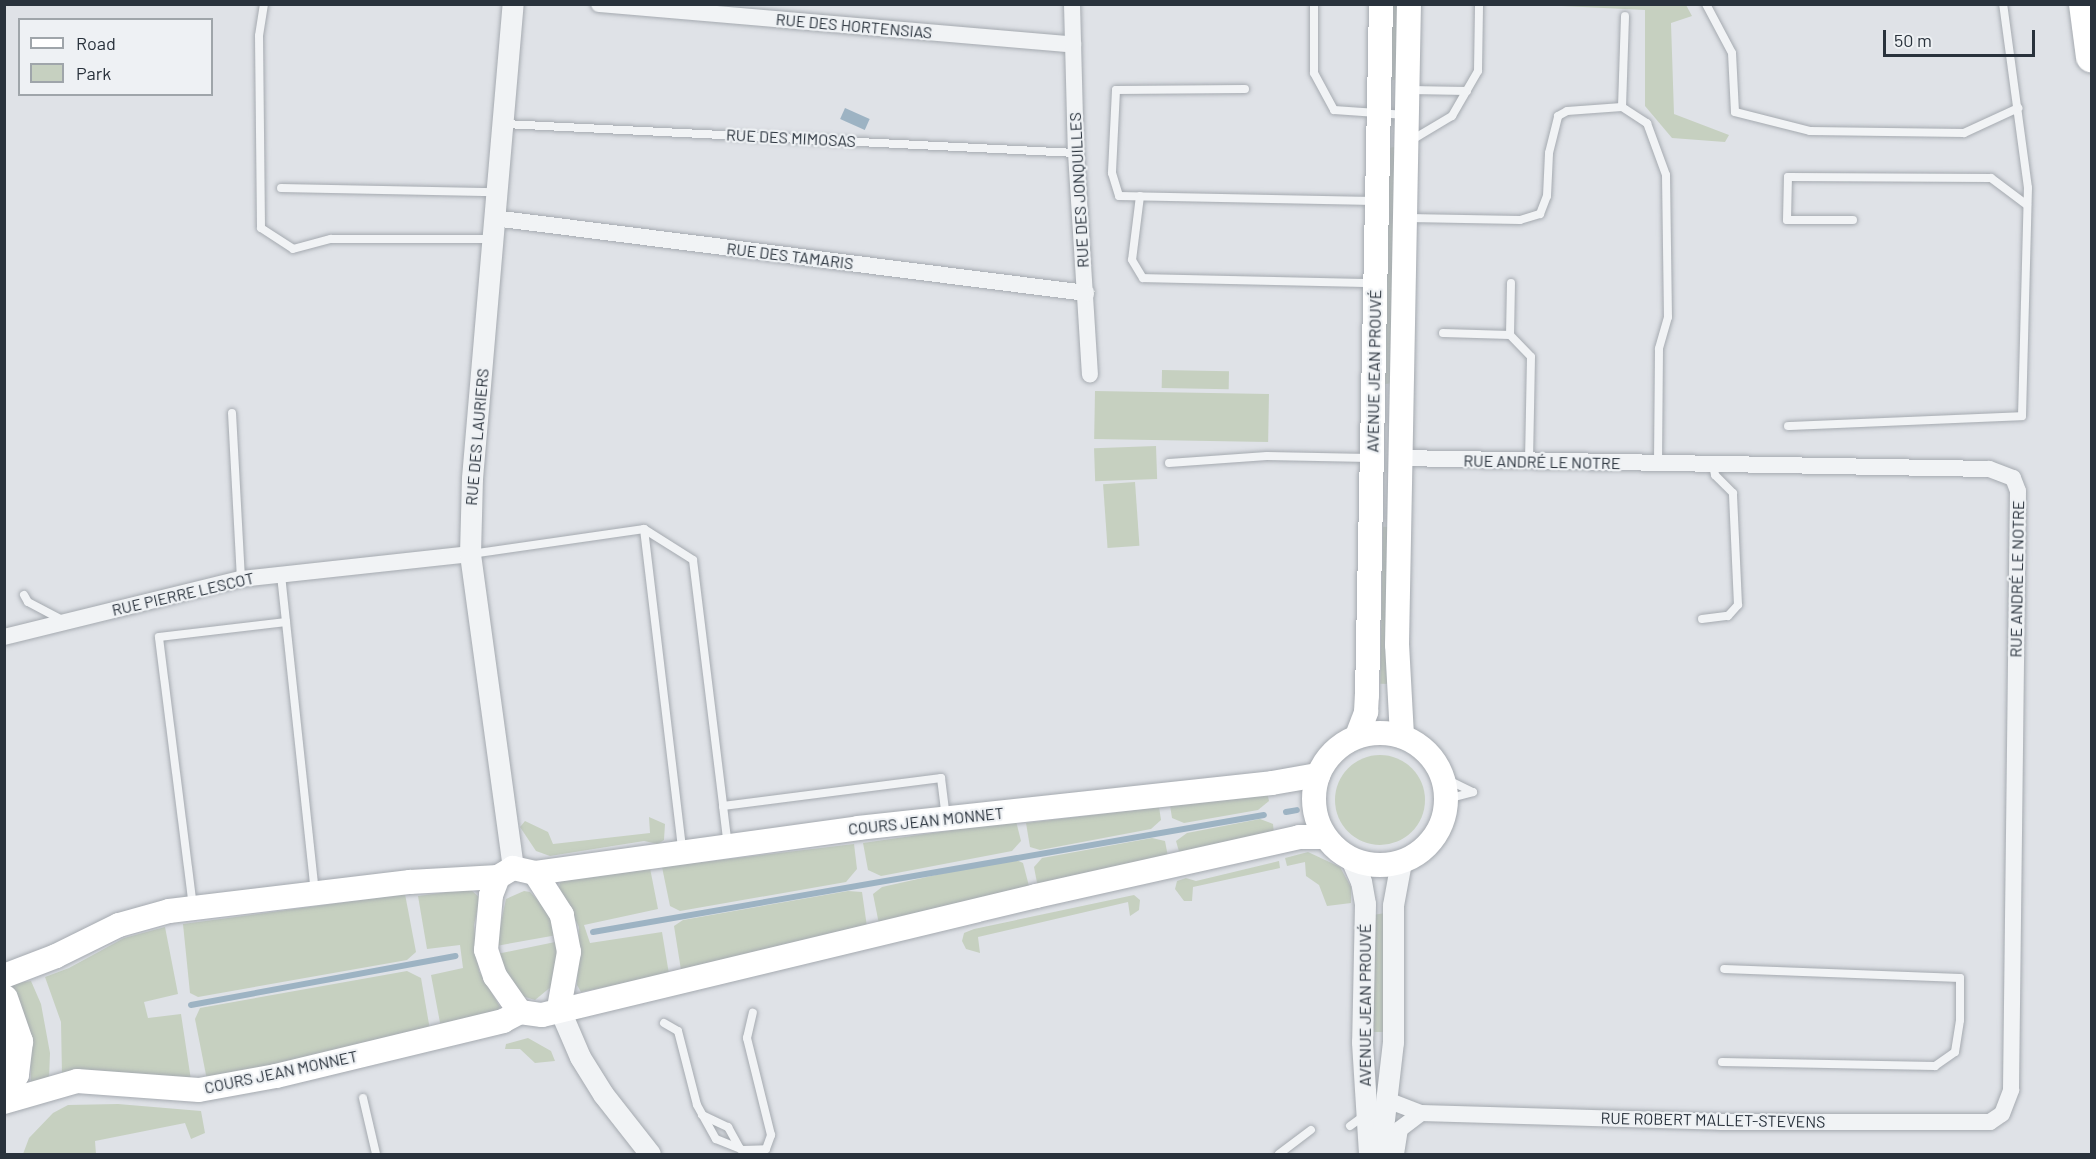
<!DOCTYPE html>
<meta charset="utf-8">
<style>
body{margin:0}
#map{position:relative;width:2096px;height:1159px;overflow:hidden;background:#dfe2e7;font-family:Barlow,sans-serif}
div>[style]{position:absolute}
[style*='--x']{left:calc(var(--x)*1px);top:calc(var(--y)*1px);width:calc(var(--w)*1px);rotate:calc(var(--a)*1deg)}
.green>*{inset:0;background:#c6d0c0;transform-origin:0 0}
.round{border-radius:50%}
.water>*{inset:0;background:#9db3c3;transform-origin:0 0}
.stream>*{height:6px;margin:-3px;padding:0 3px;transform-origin:3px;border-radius:3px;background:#9db3c3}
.roads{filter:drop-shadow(0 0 2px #a5aab0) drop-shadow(0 0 2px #a5aab0)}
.service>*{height:8px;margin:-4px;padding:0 4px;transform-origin:4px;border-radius:4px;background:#f1f3f5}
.minor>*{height:16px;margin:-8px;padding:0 8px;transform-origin:8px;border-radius:8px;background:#f1f3f5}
.tertiary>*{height:21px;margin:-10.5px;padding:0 10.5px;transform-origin:10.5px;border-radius:10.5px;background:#f1f3f5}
.secondary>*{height:24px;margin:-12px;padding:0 12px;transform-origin:12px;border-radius:12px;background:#fff}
.secondary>.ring{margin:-12px;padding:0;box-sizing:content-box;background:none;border:24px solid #fff;border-radius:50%}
.primary>*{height:27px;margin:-13.5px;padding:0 13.5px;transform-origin:13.5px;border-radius:13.5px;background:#fff}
.motorway>*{height:32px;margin:-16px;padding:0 16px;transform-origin:16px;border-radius:16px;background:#fff}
span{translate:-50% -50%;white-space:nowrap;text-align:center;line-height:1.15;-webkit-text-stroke:4.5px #eef1f4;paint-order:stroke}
.street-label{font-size:16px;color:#29323c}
.frame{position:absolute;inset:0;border:6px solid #29323c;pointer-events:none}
.legend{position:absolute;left:18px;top:18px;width:195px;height:78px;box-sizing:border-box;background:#eef1f4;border:2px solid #9fa5aa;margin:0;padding:8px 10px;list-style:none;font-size:18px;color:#29323c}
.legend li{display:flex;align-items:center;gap:12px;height:30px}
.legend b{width:30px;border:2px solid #9fa5aa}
.scale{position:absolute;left:1883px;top:30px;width:152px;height:27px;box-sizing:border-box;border:3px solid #29323c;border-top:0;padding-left:8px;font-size:18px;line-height:21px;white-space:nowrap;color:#29323c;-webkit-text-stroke:4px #eef1f4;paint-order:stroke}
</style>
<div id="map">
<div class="green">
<i style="clip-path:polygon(1392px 5px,1402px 5px,1400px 80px,1392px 80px)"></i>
<i style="clip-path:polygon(1541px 5px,1686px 5px,1692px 16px,1671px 23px,1674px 114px,1729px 135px,1725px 142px,1672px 138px,1645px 106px,1645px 10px)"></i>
<i style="clip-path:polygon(1400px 146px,1394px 383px,1385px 384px,1389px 148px)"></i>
<i style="left:1162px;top:370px;width:67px;height:18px;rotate:1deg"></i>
<i style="left:1095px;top:391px;width:174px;height:48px;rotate:1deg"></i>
<i style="left:1156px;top:446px;width:33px;height:62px;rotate:88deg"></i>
<i style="left:1135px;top:482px;width:64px;height:32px;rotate:86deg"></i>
<i style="left:1392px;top:527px;width:157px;height:9px;rotate:91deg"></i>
<i class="round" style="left:1335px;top:755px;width:90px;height:90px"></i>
<i style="clip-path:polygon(1267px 792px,1269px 801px,1258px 810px,1184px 823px,1172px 818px,1170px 805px)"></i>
<i style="clip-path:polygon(1159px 807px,1161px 820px,1151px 829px,1040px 850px,1030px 847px,1026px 823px)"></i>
<i style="clip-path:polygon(649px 817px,665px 824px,664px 840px,658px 844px,644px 841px,550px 856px,536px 851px,520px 827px,525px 821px,548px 832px,553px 844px,650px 833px)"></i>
<i style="clip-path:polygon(1260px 819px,1273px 824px,1274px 834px,1180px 855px,1176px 841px,1187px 833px)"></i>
<i style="clip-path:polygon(1016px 821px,1021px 841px,1012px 851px,881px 876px,868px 870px,863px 843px)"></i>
<i style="clip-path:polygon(1152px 838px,1165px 841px,1168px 857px,1038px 888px,1034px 867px,1042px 858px)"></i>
<i style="clip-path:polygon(854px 844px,857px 869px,846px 882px,680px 911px,670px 906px,662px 867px)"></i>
<i style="clip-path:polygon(1308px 852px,1340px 867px,1351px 887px,1351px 903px,1327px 906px,1319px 885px,1306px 876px,1305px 862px,1287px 866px,1285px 858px)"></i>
<i style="clip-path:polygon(1012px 858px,1023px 863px,1030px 890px,879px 924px,873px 894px,882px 887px)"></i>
<i style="clip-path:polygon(1279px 861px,1280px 868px,1193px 887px,1192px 901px,1184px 901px,1175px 889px,1177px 881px,1186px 878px,1196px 881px)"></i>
<i style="clip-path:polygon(650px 868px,658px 909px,584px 925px,590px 943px,662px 932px,669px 974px,581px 992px,577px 985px,579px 927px,559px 887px,561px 880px)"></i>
<i style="clip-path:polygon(470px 889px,480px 898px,474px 925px,479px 971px,500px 1007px,494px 1015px,441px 1028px,431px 975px,463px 968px,460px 945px,427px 949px,418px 896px)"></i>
<i style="clip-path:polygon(524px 891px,530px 892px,550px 913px,557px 935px,496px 946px,506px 899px)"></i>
<i style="clip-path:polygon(848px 891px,862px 892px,867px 927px,681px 970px,674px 926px,683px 920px)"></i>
<i style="clip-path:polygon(405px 894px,416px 952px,407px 960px,198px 997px,190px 993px,183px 924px)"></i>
<i style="clip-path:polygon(1134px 895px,1140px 900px,1139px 910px,1130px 916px,1128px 902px,978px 937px,980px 953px,966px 949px,962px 941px,964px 933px,974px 929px)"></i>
<i style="clip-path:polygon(1386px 913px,1383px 1032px,1373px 1032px,1372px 915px)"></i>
<i style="clip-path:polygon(165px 927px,178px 994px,144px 1002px,148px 1018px,181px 1014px,191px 1080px,62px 1075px,61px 1022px,45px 977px,69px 968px,124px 938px)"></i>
<i style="clip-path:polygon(560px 941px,552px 986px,535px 1000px,522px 996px,512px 986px,497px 954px)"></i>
<i style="clip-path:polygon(407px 971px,421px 978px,430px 1030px,207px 1080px,195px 1019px,200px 1008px)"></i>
<i style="clip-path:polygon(31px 981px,41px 1004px,50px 1053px,49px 1079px,31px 1083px,30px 1043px,21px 1006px,11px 984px)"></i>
<i style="clip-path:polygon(528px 1038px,551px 1051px,555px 1061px,535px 1063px,520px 1049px,505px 1049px,506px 1044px)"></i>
<i style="clip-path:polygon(118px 1104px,201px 1111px,205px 1133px,191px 1139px,185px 1123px,95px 1141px,96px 1154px,23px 1154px,29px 1138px,53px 1113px,68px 1105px)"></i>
</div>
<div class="water">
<i style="left:845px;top:108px;width:27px;height:12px;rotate:24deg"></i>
</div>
<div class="stream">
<i style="--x:1286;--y:812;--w:11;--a:-10"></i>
<i style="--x:593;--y:932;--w:681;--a:-9.89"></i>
<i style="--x:191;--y:1005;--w:269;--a:-10.5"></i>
</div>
<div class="roads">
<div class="service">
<i style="--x:264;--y:4;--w:32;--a:99"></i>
<i style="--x:259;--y:36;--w:192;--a:89.4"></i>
<i style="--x:261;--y:228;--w:38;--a:33"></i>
<i style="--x:293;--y:249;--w:39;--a:-15"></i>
<i style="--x:331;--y:239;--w:160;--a:0"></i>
<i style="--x:1314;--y:4;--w:69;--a:90"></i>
<i style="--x:1314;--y:73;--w:42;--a:61.6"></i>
<i style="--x:1334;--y:110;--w:72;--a:4"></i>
<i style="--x:1706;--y:4;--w:55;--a:62"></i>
<i style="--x:1732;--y:53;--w:59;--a:87.1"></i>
<i style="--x:1735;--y:112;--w:77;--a:14.2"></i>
<i style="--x:1810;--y:131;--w:154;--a:0.7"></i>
<i style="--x:1964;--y:133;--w:60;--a:-24.8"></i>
<i style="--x:1245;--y:89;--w:129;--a:179.6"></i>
<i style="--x:1116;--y:90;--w:83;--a:92.8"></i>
<i style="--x:1112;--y:173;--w:24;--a:73"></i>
<i style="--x:1119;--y:196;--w:255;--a:1.1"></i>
<i style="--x:1410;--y:90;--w:57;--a:1"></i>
<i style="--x:1622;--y:107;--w:91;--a:-88.1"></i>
<i style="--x:505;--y:124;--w:572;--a:2.91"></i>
<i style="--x:1410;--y:141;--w:49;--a:-30.8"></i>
<i style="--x:1452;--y:116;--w:52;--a:-60"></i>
<i style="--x:1478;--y:71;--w:67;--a:-89.1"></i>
<i style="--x:281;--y:188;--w:215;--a:1.1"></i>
<i style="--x:1140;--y:196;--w:64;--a:97.1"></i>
<i style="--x:1132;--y:260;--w:21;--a:59"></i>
<i style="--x:1143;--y:278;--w:229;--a:1.3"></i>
<i style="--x:1408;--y:218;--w:112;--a:1"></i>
<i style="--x:1520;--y:220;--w:21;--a:-17"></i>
<i style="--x:1540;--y:214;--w:19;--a:-69"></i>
<i style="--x:1547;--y:196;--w:43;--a:-87.3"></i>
<i style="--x:1549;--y:153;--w:38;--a:-76"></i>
<i style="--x:1558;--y:116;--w:10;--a:-29"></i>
<i style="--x:1567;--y:111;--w:55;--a:-4.2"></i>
<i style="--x:1622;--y:107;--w:30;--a:33"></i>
<i style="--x:1647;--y:123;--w:55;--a:69.9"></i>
<i style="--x:1666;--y:175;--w:142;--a:89.2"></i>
<i style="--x:1668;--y:317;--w:33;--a:106"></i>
<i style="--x:1659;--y:349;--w:115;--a:90.5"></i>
<i style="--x:1853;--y:220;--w:66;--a:180"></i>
<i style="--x:1787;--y:220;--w:43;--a:-88.7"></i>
<i style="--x:1788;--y:177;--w:203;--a:0.3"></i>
<i style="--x:1991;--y:178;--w:45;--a:36.9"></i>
<i style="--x:1443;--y:333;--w:67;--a:1.7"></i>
<i style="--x:1510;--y:335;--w:30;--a:46"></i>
<i style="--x:1531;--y:357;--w:104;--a:91.1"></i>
<i style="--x:1510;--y:335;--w:52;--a:-88.9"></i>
<i style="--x:232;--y:413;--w:166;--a:86.9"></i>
<i style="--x:1788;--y:426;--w:234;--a:-2.4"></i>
<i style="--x:2022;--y:416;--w:228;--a:-88.5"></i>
<i style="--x:2028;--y:188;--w:186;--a:-97.7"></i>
<i style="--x:1169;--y:463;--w:98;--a:-4.1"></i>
<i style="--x:1267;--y:456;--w:102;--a:1.1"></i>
<i style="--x:644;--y:529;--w:58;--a:32.3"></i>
<i style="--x:693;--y:560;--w:248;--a:83"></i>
<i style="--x:723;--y:806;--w:220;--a:-7.3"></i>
<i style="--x:941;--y:778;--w:40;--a:82.9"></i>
<i style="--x:471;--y:554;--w:175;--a:-8.2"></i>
<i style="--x:644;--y:529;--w:323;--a:83.2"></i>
<i style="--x:281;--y:575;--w:47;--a:83.9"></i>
<i style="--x:24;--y:595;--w:8;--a:60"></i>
<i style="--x:28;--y:602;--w:41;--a:27.8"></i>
<i style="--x:1702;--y:619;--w:26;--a:-7"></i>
<i style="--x:1728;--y:616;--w:15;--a:-48"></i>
<i style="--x:1738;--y:605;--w:112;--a:-92.6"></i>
<i style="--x:1733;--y:493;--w:25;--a:-135"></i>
<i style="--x:1715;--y:475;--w:10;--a:-101"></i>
<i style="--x:1444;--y:778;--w:32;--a:26"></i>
<i style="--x:1447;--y:799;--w:27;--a:-15"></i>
<i style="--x:723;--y:806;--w:38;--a:83"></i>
<i style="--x:193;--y:907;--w:272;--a:-97.2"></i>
<i style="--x:159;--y:637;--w:128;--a:-6.7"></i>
<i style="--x:286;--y:622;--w:272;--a:83.9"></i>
<i style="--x:664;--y:1023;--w:16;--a:30"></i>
<i style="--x:678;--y:1031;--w:76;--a:75.6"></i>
<i style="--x:697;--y:1105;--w:39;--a:61"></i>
<i style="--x:716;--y:1139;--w:29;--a:22"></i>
<i style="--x:743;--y:1150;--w:23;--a:-2"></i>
<i style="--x:766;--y:1149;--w:15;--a:-70"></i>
<i style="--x:771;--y:1135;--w:100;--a:-103.9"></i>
<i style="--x:747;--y:1038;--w:26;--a:-77"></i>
<i style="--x:1722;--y:1062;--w:213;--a:1.1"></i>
<i style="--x:1935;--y:1066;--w:24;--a:-35"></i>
<i style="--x:1955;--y:1052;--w:32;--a:-81"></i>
<i style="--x:1960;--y:1020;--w:42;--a:-90"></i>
<i style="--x:1960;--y:978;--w:236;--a:-177.8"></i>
<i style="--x:363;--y:1098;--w:57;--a:76.9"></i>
<i style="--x:702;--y:1115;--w:29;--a:25"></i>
<i style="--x:728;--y:1127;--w:25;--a:61"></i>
<i style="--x:1350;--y:1126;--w:17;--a:-36"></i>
<i style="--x:1279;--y:1154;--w:40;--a:-37"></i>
</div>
<div class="minor">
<i style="--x:599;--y:4;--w:476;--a:4.9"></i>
<i style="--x:1072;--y:4;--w:149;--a:88.5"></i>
<i style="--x:1076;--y:153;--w:222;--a:86.4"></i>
<i style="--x:494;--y:218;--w:597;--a:7.22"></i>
<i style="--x:4;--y:637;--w:244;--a:-13.8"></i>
<i style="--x:241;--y:579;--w:230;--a:-6.2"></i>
<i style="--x:1387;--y:1100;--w:36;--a:21"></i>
<i style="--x:1421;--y:1113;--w:299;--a:1.7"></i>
<i style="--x:1720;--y:1122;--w:270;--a:0"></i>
<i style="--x:1990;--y:1122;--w:14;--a:-34"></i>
<i style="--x:2002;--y:1114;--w:26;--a:-69"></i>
<i style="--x:2011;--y:1090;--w:599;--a:-89.33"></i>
<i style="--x:2018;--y:491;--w:14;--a:-111"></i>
<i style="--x:2013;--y:478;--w:26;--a:-159"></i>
<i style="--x:1989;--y:469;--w:589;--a:-178.93"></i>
<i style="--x:1396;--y:1154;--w:25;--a:-81"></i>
<i style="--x:1400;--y:1129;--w:26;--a:-37"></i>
</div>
<div class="tertiary">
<i style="--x:1351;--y:859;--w:24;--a:66"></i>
<i style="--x:1361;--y:881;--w:23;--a:80"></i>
<i style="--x:1365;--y:904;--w:138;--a:91.2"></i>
<i style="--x:1362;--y:1042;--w:112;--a:86.4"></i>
<i style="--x:513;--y:868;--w:317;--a:-97.8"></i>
<i style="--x:470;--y:554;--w:76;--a:-88.5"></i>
<i style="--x:472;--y:478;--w:476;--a:-85.1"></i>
<i style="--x:559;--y:1008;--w:53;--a:66.8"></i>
<i style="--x:580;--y:1057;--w:44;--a:58.1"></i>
<i style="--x:603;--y:1094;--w:76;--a:51.9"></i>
<i style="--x:1380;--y:1154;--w:113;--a:-83.4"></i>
<i style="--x:1393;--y:1042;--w:137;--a:-90"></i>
<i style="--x:1393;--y:905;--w:44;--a:-79.5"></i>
</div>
<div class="secondary">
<i class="ring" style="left:1314px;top:733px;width:108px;height:108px"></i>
<i style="--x:1357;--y:736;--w:26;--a:-69"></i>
<i style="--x:1366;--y:712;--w:17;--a:-87"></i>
<i style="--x:1367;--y:695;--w:691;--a:-88.84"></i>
<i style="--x:1402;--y:736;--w:91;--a:-93.1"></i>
<i style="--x:1397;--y:645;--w:641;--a:-88.93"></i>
<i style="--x:535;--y:873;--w:326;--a:-7.9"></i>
<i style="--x:858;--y:828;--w:416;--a:-6.2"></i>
<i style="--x:1272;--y:783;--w:47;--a:-9.9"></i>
<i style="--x:4;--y:976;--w:56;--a:-21"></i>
<i style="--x:56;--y:956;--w:70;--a:-26.2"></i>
<i style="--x:119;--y:925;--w:52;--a:-15.6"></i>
<i style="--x:169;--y:911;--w:243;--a:-6.9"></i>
<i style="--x:410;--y:882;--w:88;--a:-3.3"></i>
<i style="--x:559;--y:1008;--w:57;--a:-79.9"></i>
<i style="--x:569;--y:952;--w:38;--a:-101"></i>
<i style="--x:562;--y:915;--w:50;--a:-122.7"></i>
<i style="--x:535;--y:873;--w:23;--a:-167"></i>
<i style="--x:513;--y:868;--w:17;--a:149"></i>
<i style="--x:498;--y:877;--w:19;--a:111"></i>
<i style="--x:491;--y:895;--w:55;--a:95.2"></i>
<i style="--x:486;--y:950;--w:28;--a:71"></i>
<i style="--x:495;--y:976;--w:44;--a:55.2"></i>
<i style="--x:520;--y:1012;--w:22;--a:8"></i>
<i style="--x:542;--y:1015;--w:508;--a:-13.54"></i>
<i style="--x:1036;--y:896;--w:270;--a:-12.6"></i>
<i style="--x:1299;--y:837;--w:26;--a:0"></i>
<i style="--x:4;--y:1102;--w:76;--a:-16"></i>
<i style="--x:77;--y:1081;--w:122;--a:4.2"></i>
<i style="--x:199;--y:1090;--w:78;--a:-10.3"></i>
<i style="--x:276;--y:1076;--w:234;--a:-13.6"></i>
<i style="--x:503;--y:1021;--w:19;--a:-28"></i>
</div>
<div class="primary">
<i style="--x:4;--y:998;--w:46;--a:70.8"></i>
<i style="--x:19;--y:1041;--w:33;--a:97"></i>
<i style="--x:15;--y:1074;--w:22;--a:120"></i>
</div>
<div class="motorway">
<i style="--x:2085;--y:4;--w:53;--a:82.5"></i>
</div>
</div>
<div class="street-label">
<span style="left:854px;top:26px;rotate:5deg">RUE DES HORTENSIAS</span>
<span style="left:791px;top:138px;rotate:3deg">RUE DES MIMOSAS</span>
<span style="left:1079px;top:190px;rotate:-93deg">RUE DES JONQUILLES</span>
<span style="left:790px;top:256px;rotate:7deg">RUE DES TAMARIS</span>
<span style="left:1374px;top:371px;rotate:-89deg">AVENUE JEAN PROUVÉ</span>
<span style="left:477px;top:437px;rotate:-85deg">RUE DES LAURIERS</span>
<span style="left:1542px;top:462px;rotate:1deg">RUE ANDRÉ LE NOTRE</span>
<span style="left:2017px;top:579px;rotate:-89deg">RUE ANDRÉ LE NOTRE</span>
<span style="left:183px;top:594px;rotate:-13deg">RUE PIERRE LESCOT</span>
<span style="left:926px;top:821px;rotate:-6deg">COURS JEAN MONNET</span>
<span style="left:1365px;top:1005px;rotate:-90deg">AVENUE JEAN PROUVÉ</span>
<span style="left:281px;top:1072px;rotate:-12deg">COURS JEAN MONNET</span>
<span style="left:1713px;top:1120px;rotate:1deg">RUE ROBERT MALLET-STEVENS</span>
</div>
<div class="frame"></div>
<ul class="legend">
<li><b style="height:8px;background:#fff"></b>Road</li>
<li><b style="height:16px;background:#c6d0c0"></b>Park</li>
</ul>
<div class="scale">50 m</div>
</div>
